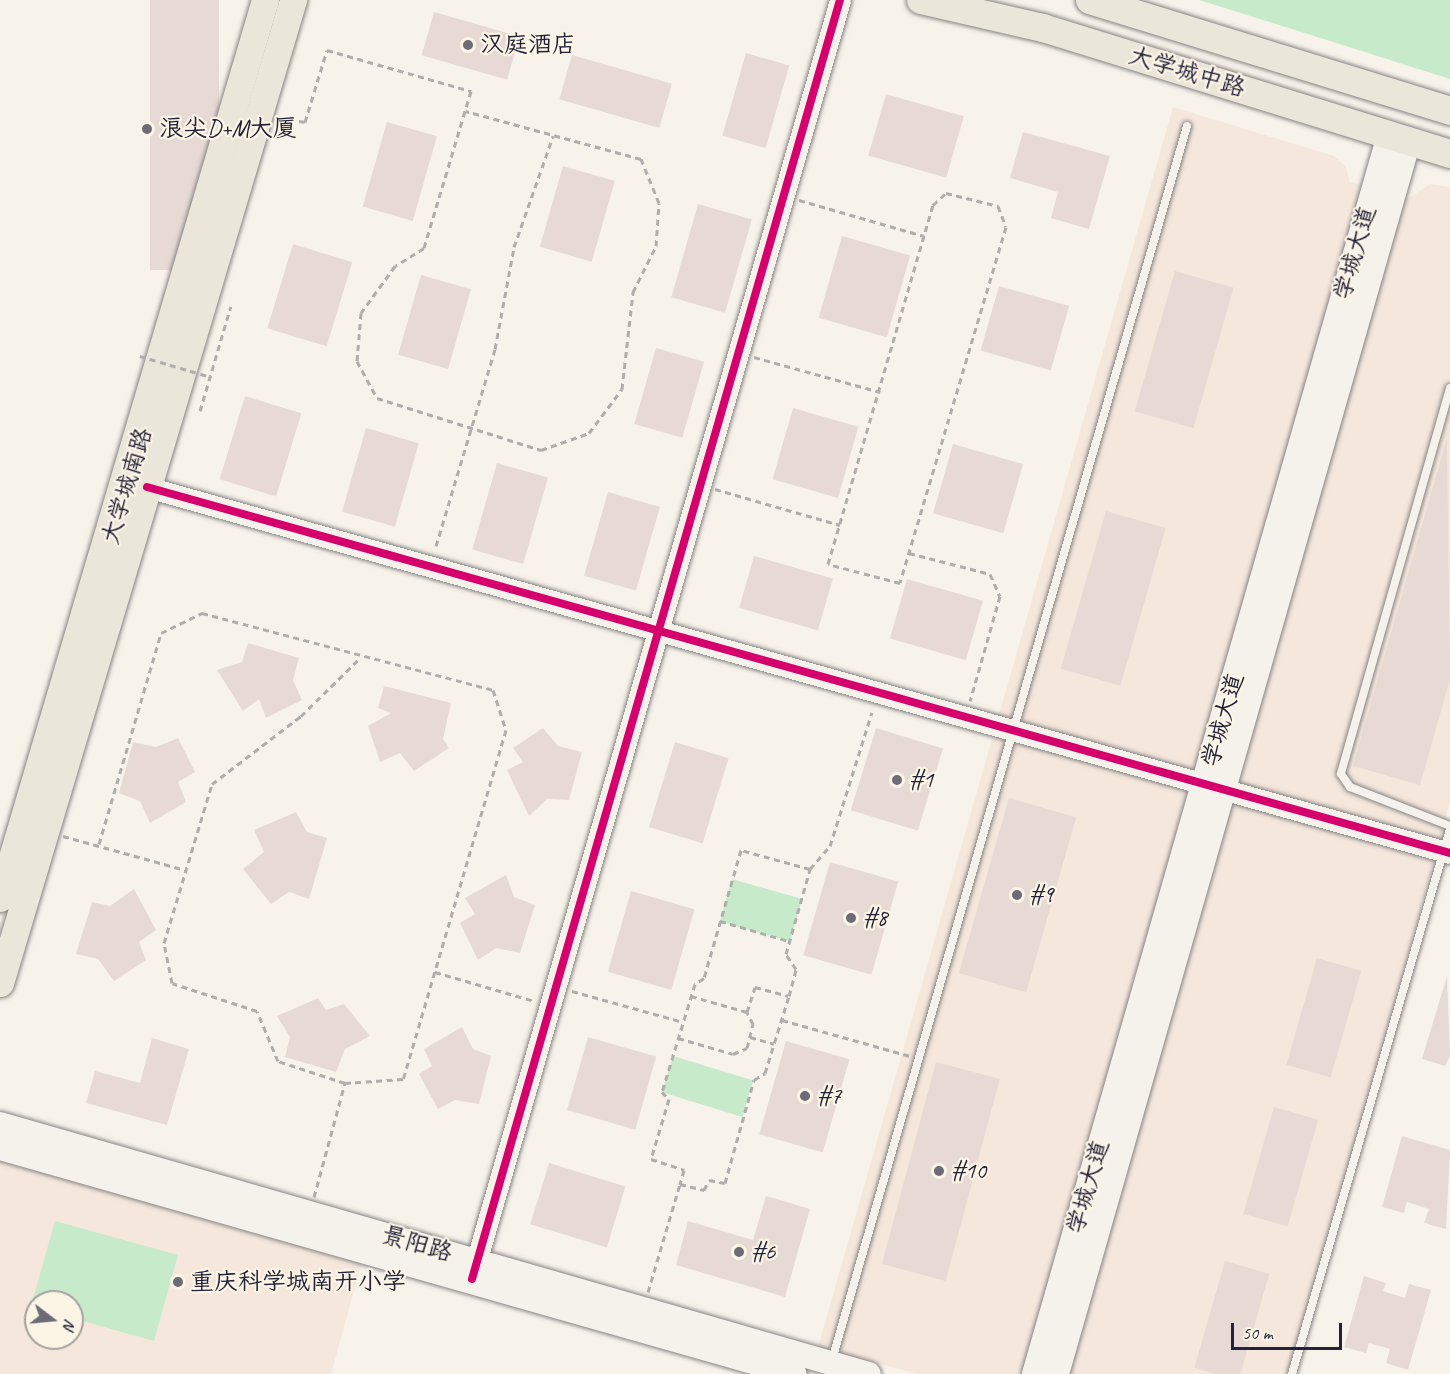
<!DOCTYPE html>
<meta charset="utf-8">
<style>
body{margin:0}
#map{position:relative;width:1450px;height:1374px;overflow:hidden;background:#f7f3ea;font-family:Caveat,"LXGW WenKai TC",sans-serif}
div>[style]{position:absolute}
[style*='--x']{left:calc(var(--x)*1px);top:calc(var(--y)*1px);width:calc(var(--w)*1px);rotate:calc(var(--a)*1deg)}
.built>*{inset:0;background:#f5e7dc}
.green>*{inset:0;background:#c7eaca;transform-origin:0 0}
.building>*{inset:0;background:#e7dad5;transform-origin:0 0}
.path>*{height:3px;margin-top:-1.5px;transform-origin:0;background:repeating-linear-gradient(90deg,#b0aead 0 6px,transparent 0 10.5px)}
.roads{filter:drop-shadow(0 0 2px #868485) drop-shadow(0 0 2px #868485)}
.service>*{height:8px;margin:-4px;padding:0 4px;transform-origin:4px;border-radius:4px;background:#f5f2ec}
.tertiary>*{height:21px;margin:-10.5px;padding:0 10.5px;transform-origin:10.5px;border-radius:10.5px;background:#f5f2ec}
.secondary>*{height:24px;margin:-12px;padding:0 12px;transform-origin:12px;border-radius:12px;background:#f5f2ec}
.primary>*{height:27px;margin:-13.5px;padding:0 13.5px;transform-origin:13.5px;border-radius:13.5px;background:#ebe6da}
.trunk>*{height:28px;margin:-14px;padding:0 14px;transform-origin:14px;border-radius:14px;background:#ebe6da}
.path-bridge>*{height:3px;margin-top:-1.5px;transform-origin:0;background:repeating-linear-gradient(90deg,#b0aead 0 6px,transparent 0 10.5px)}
.cycleway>*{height:8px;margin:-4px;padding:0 4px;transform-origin:4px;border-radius:4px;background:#d6006c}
.dots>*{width:16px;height:16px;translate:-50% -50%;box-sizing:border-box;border:3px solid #fcf5e5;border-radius:50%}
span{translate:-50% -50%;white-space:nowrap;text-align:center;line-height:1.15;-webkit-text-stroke:4.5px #fcf5e5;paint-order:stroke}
.poi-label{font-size:24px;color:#22223b}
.left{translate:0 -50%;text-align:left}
.street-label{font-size:24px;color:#22223b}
.north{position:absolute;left:24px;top:1290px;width:60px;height:60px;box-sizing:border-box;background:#fcf5e5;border:2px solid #a5a1a1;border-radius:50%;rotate:106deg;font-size:16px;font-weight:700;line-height:24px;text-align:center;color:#22223b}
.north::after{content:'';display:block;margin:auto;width:21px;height:27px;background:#6d6b78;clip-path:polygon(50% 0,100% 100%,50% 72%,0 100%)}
.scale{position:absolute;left:1231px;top:1323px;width:111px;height:27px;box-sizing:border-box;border:3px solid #22223b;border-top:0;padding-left:8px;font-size:18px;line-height:21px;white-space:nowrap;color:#22223b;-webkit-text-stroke:4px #fcf5e5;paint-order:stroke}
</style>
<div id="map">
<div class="built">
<i style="clip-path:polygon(1173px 107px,1334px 156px,1346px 167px,1350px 182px,1409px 198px,1430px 184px,1450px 187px,1450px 801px,1293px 1374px,917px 1374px,818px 1347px)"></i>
<i style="clip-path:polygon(evenodd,0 1159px,362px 1262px,331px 1374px,0 1374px,0 1159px,36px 1302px,72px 1302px,72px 1338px,36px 1338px,36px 1302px)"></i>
</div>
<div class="green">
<i style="clip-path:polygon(1199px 0,1450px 0,1450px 79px,1311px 35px)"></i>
<i style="left:732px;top:879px;width:73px;height:44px;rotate:16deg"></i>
<i style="left:673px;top:1056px;width:84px;height:38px;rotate:17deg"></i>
<i style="clip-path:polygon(55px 1221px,178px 1255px,154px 1341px,72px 1318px,72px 1302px,31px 1306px)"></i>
</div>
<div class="building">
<i style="left:150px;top:0;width:69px;height:270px"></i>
<i style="left:434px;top:12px;width:89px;height:45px;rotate:16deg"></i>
<i style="left:746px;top:53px;width:45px;height:86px;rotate:16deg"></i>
<i style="left:572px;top:55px;width:104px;height:46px;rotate:16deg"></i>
<i style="left:886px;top:94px;width:81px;height:64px;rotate:16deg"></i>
<i style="left:387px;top:122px;width:52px;height:88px;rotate:16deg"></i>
<i style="clip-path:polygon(1023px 132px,1110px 156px,1089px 229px,1051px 218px,1058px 192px,1010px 178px)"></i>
<i style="left:563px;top:166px;width:54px;height:84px;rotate:16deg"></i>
<i style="left:698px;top:204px;width:56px;height:97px;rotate:16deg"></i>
<i style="left:842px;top:236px;width:71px;height:85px;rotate:16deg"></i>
<i style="left:293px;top:244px;width:62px;height:88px;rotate:17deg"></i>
<i style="left:1175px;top:271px;width:61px;height:146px;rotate:16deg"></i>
<i style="left:421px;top:275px;width:52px;height:83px;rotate:16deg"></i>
<i style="left:999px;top:286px;width:73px;height:67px;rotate:16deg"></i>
<i style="left:656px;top:348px;width:50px;height:79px;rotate:16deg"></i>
<i style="left:245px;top:396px;width:59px;height:87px;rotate:17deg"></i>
<i style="left:793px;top:408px;width:68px;height:74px;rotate:16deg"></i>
<i style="left:366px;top:428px;width:55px;height:87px;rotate:16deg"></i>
<i style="clip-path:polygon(1447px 438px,1450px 679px,1420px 785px,1353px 766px)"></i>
<i style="left:953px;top:444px;width:73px;height:72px;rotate:16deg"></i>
<i style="left:497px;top:463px;width:53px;height:90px;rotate:16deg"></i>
<i style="left:608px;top:492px;width:54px;height:87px;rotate:16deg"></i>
<i style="left:1106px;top:511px;width:62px;height:164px;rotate:16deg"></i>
<i style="left:754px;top:556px;width:82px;height:54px;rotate:16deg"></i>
<i style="left:907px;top:579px;width:79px;height:62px;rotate:16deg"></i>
<i style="clip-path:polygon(248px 643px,299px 658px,293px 680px,302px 700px,266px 718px,259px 699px,243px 711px,217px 670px,242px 662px)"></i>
<i style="clip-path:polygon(384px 686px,451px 703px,443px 739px,449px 748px,414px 771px,400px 753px,380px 762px,368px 726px,391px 713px,378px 708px)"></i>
<i style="clip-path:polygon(543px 728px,558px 746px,582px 752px,569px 800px,547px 799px,529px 816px,507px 770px,523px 762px,513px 748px)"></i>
<i style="left:876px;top:728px;width:70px;height:86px;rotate:17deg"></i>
<i style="clip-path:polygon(178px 738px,195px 772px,178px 782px,186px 802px,150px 823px,140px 801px,119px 793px,133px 742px,156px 747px)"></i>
<i style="left:675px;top:742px;width:56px;height:89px;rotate:17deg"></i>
<i style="left:1009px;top:798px;width:70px;height:182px;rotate:16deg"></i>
<i style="clip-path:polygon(296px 812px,307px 832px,327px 838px,309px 899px,289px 892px,271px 904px,243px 869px,264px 852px,254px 830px)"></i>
<i style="left:830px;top:862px;width:71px;height:97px;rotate:16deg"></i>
<i style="clip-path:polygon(506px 875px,514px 897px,535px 905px,520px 953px,496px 948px,478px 960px,460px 923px,475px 914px,465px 898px)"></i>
<i style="clip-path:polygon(134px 889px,156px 930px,139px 942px,146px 960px,114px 981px,98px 959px,76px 954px,92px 902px,110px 906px)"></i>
<i style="left:631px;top:891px;width:66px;height:84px;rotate:16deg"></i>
<i style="left:1317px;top:958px;width:46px;height:111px;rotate:16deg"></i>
<i style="clip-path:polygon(1447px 976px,1450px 1056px,1445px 1066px,1422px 1059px)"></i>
<i style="clip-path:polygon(318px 998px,326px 1010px,344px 1004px,370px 1036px,345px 1049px,336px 1072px,285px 1057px,290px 1037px,277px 1016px)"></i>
<i style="clip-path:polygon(462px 1027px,473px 1049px,491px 1056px,479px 1104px,455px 1100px,438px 1109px,419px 1074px,432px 1066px,424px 1049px)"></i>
<i style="left:588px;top:1037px;width:71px;height:76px;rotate:16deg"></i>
<i style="clip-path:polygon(152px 1038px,189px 1049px,167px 1125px,86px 1103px,95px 1071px,140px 1083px)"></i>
<i style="left:786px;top:1041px;width:66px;height:97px;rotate:16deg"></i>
<i style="left:936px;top:1062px;width:66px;height:209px;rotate:15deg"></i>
<i style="left:1274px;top:1107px;width:46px;height:111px;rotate:16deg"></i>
<i style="clip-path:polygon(1402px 1136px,1450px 1150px,1446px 1229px,1424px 1223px,1429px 1209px,1407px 1202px,1404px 1213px,1382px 1207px)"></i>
<i style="left:549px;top:1163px;width:80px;height:64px;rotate:17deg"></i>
<i style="clip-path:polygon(766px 1196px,810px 1209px,785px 1297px,676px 1265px,688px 1221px,753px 1240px)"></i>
<i style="left:1225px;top:1261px;width:46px;height:111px;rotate:16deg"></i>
<i style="clip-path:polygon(1364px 1276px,1386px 1283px,1383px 1291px,1405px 1298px,1409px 1284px,1431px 1290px,1408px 1370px,1386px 1363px,1390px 1349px,1369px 1343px,1366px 1353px,1344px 1347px)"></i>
</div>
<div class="path">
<i style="--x:278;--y:119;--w:27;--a:6"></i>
<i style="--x:305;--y:122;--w:75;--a:-73"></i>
<i style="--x:327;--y:50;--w:150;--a:15.9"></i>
<i style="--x:471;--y:91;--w:164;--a:106.7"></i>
<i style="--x:424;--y:248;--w:34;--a:148"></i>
<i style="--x:395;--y:266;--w:58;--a:125.9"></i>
<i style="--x:361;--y:313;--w:48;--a:94.8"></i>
<i style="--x:357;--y:361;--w:42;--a:61.6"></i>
<i style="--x:377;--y:398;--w:172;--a:17.6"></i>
<i style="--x:541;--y:450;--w:51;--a:-19.5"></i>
<i style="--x:589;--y:433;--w:55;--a:-53.1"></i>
<i style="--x:622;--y:389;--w:98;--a:-83.5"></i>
<i style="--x:633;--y:292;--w:51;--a:-63.4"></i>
<i style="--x:656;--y:246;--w:43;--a:-86"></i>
<i style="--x:659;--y:203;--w:48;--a:-112.2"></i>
<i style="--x:641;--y:159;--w:182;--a:-164.7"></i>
<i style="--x:946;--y:193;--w:54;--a:14"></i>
<i style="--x:998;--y:206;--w:22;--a:69"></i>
<i style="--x:1006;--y:227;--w:371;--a:106.6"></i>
<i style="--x:900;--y:583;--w:74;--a:-165.2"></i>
<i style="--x:828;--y:564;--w:374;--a:-73.7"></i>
<i style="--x:933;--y:205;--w:18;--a:-43"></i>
<i style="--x:799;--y:200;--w:130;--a:16.1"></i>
<i style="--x:754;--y:357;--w:131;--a:15.5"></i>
<i style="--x:200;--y:411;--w:109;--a:-73.6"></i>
<i style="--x:715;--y:489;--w:130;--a:16.1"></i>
<i style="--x:436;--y:546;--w:206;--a:-73.3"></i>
<i style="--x:495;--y:349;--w:104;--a:-79.4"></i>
<i style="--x:514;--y:247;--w:118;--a:-70.6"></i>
<i style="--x:909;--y:553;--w:84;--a:14.5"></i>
<i style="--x:990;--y:574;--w:24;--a:66"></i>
<i style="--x:1000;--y:596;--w:109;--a:105.9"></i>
<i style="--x:63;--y:836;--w:128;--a:15.5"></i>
<i style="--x:99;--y:844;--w:220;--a:-73.6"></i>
<i style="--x:161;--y:633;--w:46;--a:-26"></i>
<i style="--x:202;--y:613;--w:301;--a:14.8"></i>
<i style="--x:493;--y:690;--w:42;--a:72"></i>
<i style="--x:506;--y:730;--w:364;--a:106.4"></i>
<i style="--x:403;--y:1079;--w:58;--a:176.1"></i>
<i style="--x:345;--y:1083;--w:71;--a:-161.8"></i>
<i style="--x:278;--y:1061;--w:54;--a:-112.8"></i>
<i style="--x:257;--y:1011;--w:89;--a:-161.8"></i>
<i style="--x:172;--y:983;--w:41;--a:-101.3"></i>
<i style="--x:164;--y:943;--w:166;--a:-73.2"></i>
<i style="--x:212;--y:784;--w:112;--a:-37.4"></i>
<i style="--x:301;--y:716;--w:84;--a:-44.5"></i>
<i style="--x:810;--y:869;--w:72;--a:-164.6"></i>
<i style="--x:741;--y:850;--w:133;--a:106.1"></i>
<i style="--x:704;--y:978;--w:11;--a:146"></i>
<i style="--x:695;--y:984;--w:113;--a:107"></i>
<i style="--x:662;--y:1092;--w:10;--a:45"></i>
<i style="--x:669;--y:1099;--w:63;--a:106.7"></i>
<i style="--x:651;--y:1159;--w:35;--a:18"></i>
<i style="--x:684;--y:1170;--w:15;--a:106"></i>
<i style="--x:680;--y:1184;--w:25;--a:14"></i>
<i style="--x:704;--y:1190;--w:11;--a:-63"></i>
<i style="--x:709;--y:1180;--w:16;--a:11"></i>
<i style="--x:725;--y:1183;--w:107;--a:-74.3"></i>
<i style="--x:754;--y:1080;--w:13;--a:-32"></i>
<i style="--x:765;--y:1073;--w:81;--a:-72.7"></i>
<i style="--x:789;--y:996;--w:28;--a:-75"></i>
<i style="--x:796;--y:969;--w:18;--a:-124"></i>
<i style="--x:786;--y:954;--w:88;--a:-74.2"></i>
<i style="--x:810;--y:869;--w:30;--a:-49"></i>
<i style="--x:830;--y:846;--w:140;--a:-72.6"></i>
<i style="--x:720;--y:921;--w:72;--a:16.2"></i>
<i style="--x:435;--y:972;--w:103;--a:16.3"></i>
<i style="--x:572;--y:991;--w:115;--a:15.6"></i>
<i style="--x:747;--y:1012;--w:26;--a:-72"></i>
<i style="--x:755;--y:987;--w:34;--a:15"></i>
<i style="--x:782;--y:1020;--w:133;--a:15.7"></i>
<i style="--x:750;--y:1037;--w:25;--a:16"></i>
<i style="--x:678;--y:1038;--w:57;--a:16.2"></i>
<i style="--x:733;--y:1054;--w:15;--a:-23"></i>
<i style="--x:747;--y:1048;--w:25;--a:-76"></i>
<i style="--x:753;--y:1024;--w:13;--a:-117"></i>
<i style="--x:747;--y:1012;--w:58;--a:-164.1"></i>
<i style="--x:314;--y:1197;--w:118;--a:-74.8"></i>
<i style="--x:648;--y:1292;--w:113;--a:-73.5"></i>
</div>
<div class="roads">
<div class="service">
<i style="--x:1450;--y:388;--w:401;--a:105.8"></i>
<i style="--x:1341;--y:774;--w:16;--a:55"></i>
<i style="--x:1350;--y:787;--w:107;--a:21.3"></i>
<i style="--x:832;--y:1360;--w:1284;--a:-73.95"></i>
<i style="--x:1292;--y:1374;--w:567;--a:-73.83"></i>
</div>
<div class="tertiary">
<i style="--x:147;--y:487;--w:1353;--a:15.69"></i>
<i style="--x:472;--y:1276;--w:1328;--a:-73.91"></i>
</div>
<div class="secondary">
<i style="--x:0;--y:1124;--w:904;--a:16.05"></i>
<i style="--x:0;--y:1148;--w:826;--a:15.87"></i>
<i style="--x:1034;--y:1374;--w:1289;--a:-74.01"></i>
<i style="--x:1057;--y:1374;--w:1282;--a:-74.07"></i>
</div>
<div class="primary">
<i style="--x:0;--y:898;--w:936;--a:-73.56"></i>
<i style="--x:0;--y:983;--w:1026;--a:-73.4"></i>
</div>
<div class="trunk">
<i style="--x:921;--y:0;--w:125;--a:12.9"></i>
<i style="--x:1043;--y:28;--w:426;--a:17.2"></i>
<i style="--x:1090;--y:0;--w:377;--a:17.1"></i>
</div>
</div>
<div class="path-bridge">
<i style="--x:140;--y:356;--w:74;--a:16.5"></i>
</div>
<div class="cycleway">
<i style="--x:147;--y:487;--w:1353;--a:15.69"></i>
<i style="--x:472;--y:1279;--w:1331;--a:-73.95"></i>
</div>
<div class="dots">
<i style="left:468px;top:45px;background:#6d6b78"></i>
<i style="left:147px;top:129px;background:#6d6b78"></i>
<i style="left:897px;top:780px;background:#6d6b78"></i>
<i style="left:1017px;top:895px;background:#6d6b78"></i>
<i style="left:851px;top:918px;background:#6d6b78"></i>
<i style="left:805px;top:1096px;background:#6d6b78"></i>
<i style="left:939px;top:1171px;background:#6d6b78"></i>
<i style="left:739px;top:1252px;background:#6d6b78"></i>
<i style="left:178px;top:1282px;background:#6d6b78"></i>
</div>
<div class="poi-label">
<span class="left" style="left:480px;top:45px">汉庭酒店</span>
<span class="left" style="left:159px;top:129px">浪尖D+M大厦</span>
<span class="left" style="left:909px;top:780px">#1</span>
<span class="left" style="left:1029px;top:895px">#9</span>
<span class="left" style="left:863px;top:918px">#8</span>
<span class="left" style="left:817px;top:1096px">#7</span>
<span class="left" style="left:951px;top:1171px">#10</span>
<span class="left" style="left:751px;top:1252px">#6</span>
<span class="left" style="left:190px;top:1282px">重庆科学城南开小学</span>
</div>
<div class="street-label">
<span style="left:1187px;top:72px;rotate:17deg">大学城中路</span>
<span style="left:1355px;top:253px;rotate:-74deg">学城大道</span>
<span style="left:127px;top:486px;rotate:-73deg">大学城南路</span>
<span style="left:1223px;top:720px;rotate:-74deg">学城大道</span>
<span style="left:1088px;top:1187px;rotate:-74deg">学城大道</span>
<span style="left:417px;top:1244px;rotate:16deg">景阳路</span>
</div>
<div class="north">N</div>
<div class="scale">50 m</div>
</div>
